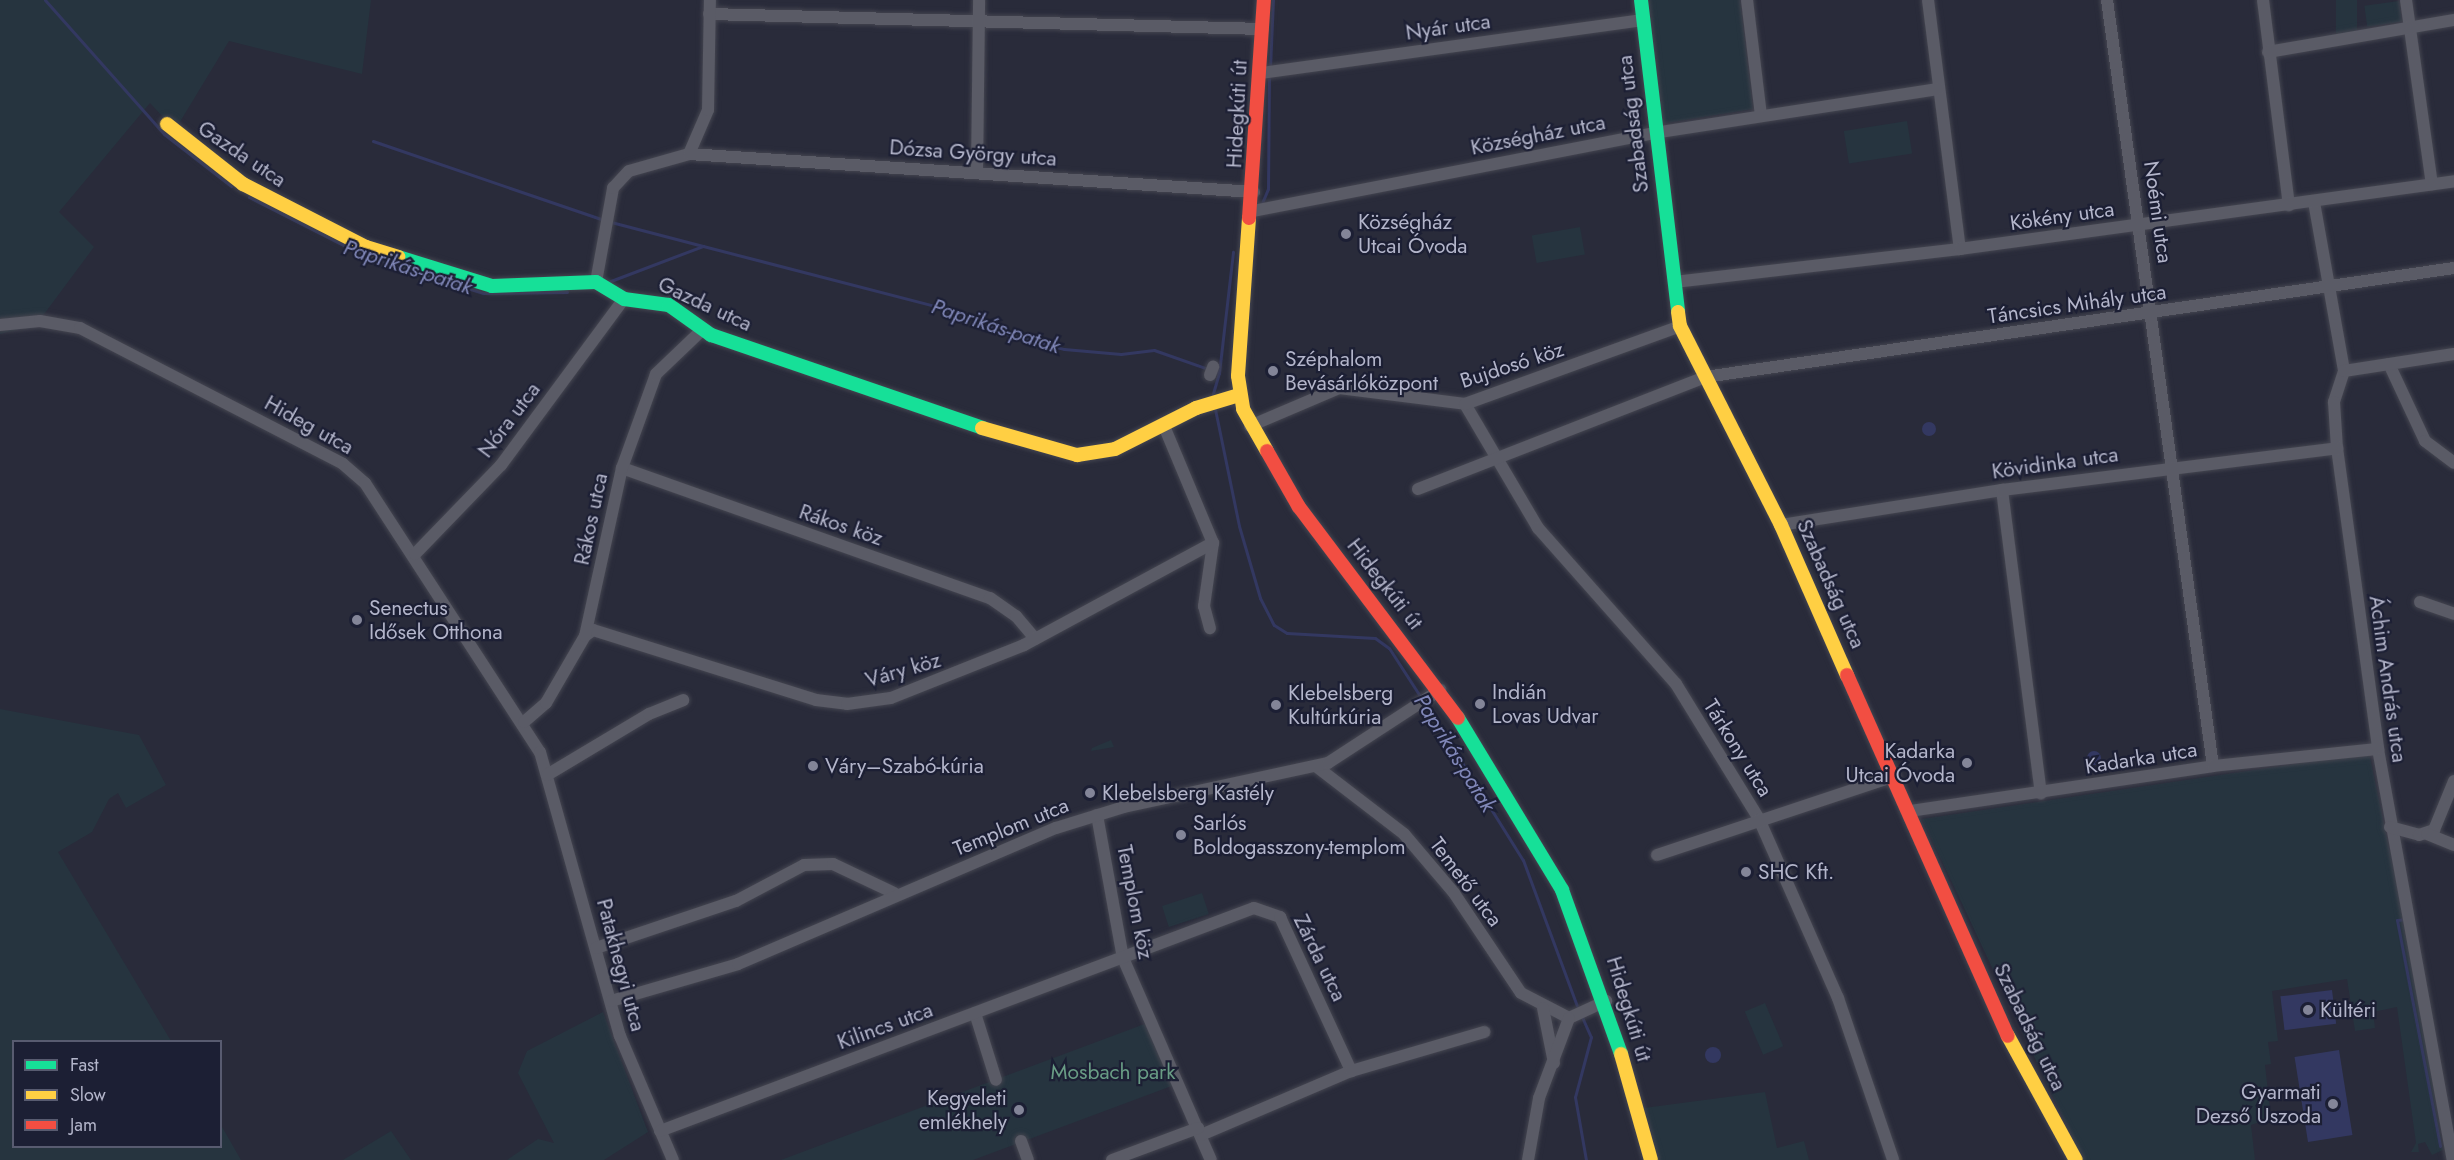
<!DOCTYPE html>
<meta charset="utf-8">
<style>
body{margin:0}
#map{position:relative;width:2454px;height:1160px;overflow:hidden;background:#292b3a;font-family:Jost,sans-serif}
div>[style]{position:absolute}
[style*='--x']{left:calc(var(--x)*1px);top:calc(var(--y)*1px);width:calc(var(--w)*1px);rotate:calc(var(--a)*1deg)}
.green>*{inset:0;background:#26343f;transform-origin:0 0}
.water>*{inset:0;background:#333861;transform-origin:0 0}
.round{border-radius:50%}
.stream>*{height:3px;margin:-1.5px;padding:0 1.5px;transform-origin:1.5px;border-radius:1.5px;background:#333861}
.roads{filter:drop-shadow(0 0 2px #444550) drop-shadow(0 0 2px #444550)}
.street>*{height:12px;margin:-6px;padding:0 6px;transform-origin:6px;border-radius:6px;background:#5a5b66}
.fast>*{height:14px;margin:-7px;padding:0 7px;transform-origin:7px;border-radius:7px;background:#16e098}
.slow>*{height:14px;margin:-7px;padding:0 7px;transform-origin:7px;border-radius:7px;background:#ffcf43}
.jam>*{height:14px;margin:-7px;padding:0 7px;transform-origin:7px;border-radius:7px;background:#f24e42}
.dots>*{width:16px;height:16px;translate:-50% -50%;box-sizing:border-box;border:3px solid #1c1f34;border-radius:50%}
span{translate:-50% -50%;white-space:nowrap;text-align:center;line-height:1.15;-webkit-text-stroke:4.5px #1c1f34;paint-order:stroke}
.street-label{font-size:21px;color:#b3b5ca}
.poi-label{font-size:21px;color:#b3b5ca}
.left{translate:0 -50%;text-align:left}
.right{translate:-100% -50%;text-align:right}
.park-label{font-size:21px;color:#699c85}
.water-label{font-size:22px;color:#8087b8;font-style:italic}
.legend{position:absolute;left:12px;top:1040px;width:210px;height:108px;box-sizing:border-box;background:#1c1f34;border:2px solid #585b70;margin:0;padding:8px 10px;list-style:none;font-size:18px;color:#b3b5ca}
.legend li{display:flex;align-items:center;gap:12px;height:30px}
.legend b{width:30px;border:2px solid #585b70}
</style>
<div id="map">
<div class="green">
<i style="clip-path:polygon(0 0,371px 0,362px 74px,229px 41px,175px 130px,150px 103px,59px 212px,94px 247px,36px 325px,0 334px)"></i>
<i style="clip-path:polygon(1649px 0,1740px 0,1753px 109px,1660px 124px)"></i>
<i style="left:2336px;top:0;width:21px;height:36px"></i>
<i style="left:2399px;top:1px;width:21px;height:35px;rotate:82deg"></i>
<i style="left:1907px;top:121px;width:33px;height:64px;rotate:81deg"></i>
<i style="left:1580px;top:227px;width:28px;height:49px;rotate:80deg"></i>
<i style="clip-path:polygon(0 709px,139px 735px,166px 785px,126px 808px,118px 793px,109px 799px,92px 832px,58px 852px,171px 1041px,14px 1042px,14px 1146px,220px 1146px,221px 1125px,241px 1160px,0 1160px)"></i>
<i style="clip-path:polygon(1111px 740px,1114px 747px,1091px 751px,1092px 748px)"></i>
<i style="clip-path:polygon(2369px 753px,2413px 961px,2443px 1150px,2432px 1155px,2425px 1142px,2418px 1144px,2419px 1152px,2411px 1152px,2416px 1143px,2397px 1007px,2373px 1012px,2375px 1028px,2355px 1031px,2347px 979px,2272px 991px,2278px 1041px,2268px 1042px,2271px 1064px,2265px 1065px,2271px 1118px,2251px 1125px,2255px 1160px,2083px 1160px,1922px 819px)"></i>
<i style="left:1202px;top:893px;width:22px;height:42px;rotate:72deg"></i>
<i style="left:1765px;top:1003px;width:47px;height:22px;rotate:67deg"></i>
<i style="clip-path:polygon(603px 1012px,648px 1132px,604px 1160px,507px 1160px,538px 1139px,554px 1143px,518px 1073px,527px 1051px)"></i>
<i style="clip-path:polygon(1150px 1022px,1177px 1084px,973px 1160px,781px 1160px)"></i>
<i style="clip-path:polygon(1765px 1092px,1777px 1148px,1804px 1141px,1809px 1160px,1659px 1160px,1644px 1108px)"></i>
<i style="clip-path:polygon(391px 1131px,411px 1160px,343px 1160px)"></i>
</div>
<div class="water">
<i class="round" style="left:1922px;top:422px;width:14px;height:14px"></i>
<i class="round" style="left:2087px;top:751px;width:14px;height:14px"></i>
<i style="left:2332px;top:990px;width:34px;height:52px;rotate:83deg"></i>
<i class="round" style="left:1705px;top:1047px;width:16px;height:16px"></i>
<i style="left:2339px;top:1050px;width:86px;height:45px;rotate:81deg"></i>
</div>
<div class="stream">
<i style="--x:45;--y:0;--w:179;--a:48.4"></i>
<i style="--x:164;--y:134;--w:85;--a:37.8"></i>
<i style="--x:1270;--y:68;--w:68;--a:-87.5"></i>
<i style="--x:373;--y:141;--w:244;--a:18.9"></i>
<i style="--x:249;--y:197;--w:119;--a:27"></i>
<i style="--x:1262;--y:203;--w:15;--a:-67"></i>
<i style="--x:1268;--y:189;--w:115;--a:-89.5"></i>
<i style="--x:611;--y:222;--w:95;--a:14.6"></i>
<i style="--x:384;--y:262;--w:104;--a:17.4"></i>
<i style="--x:483;--y:293;--w:84;--a:-0.7"></i>
<i style="--x:608;--y:282;--w:102;--a:-20.8"></i>
<i style="--x:703;--y:246;--w:268;--a:14.5"></i>
<i style="--x:962;--y:313;--w:52;--a:25.1"></i>
<i style="--x:1009;--y:335;--w:57;--a:14.3"></i>
<i style="--x:1064;--y:349;--w:57;--a:5"></i>
<i style="--x:1121;--y:354;--w:33;--a:-7"></i>
<i style="--x:1154;--y:350;--w:57;--a:19.4"></i>
<i style="--x:1219;--y:373;--w:122;--a:-83.4"></i>
<i style="--x:1212;--y:397;--w:25;--a:-74"></i>
<i style="--x:1219;--y:373;--w:4;--a:-153"></i>
<i style="--x:1215;--y:409;--w:119;--a:78.4"></i>
<i style="--x:1239;--y:526;--w:75;--a:73.7"></i>
<i style="--x:1260;--y:598;--w:30;--a:63"></i>
<i style="--x:1274;--y:625;--w:15;--a:32"></i>
<i style="--x:1287;--y:633;--w:88;--a:3.3"></i>
<i style="--x:1375;--y:638;--w:17;--a:36"></i>
<i style="--x:1389;--y:648;--w:61;--a:57.1"></i>
<i style="--x:1426;--y:705;--w:183;--a:58"></i>
<i style="--x:1523;--y:860;--w:161;--a:69.7"></i>
<i style="--x:2407;--y:919;--w:10;--a:174"></i>
<i style="--x:2397;--y:920;--w:230;--a:79.2"></i>
<i style="--x:1582;--y:1017;--w:22;--a:66"></i>
<i style="--x:1591;--y:1037;--w:62;--a:104.9"></i>
<i style="--x:1575;--y:1097;--w:64;--a:80.1"></i>
</div>
<div class="roads">
<div class="street">
<i style="--x:1747;--y:0;--w:116;--a:83.1"></i>
<i style="--x:1928;--y:0;--w:251;--a:82.7"></i>
<i style="--x:2107;--y:0;--w:773;--a:82.12"></i>
<i style="--x:2263;--y:0;--w:207;--a:82.8"></i>
<i style="--x:2406;--y:0;--w:186;--a:82"></i>
<i style="--x:709;--y:14;--w:554;--a:1.55"></i>
<i style="--x:2268;--y:52;--w:189;--a:-9.8"></i>
<i style="--x:1261;--y:73;--w:385;--a:-7.9"></i>
<i style="--x:689;--y:154;--w:48;--a:-66.6"></i>
<i style="--x:708;--y:110;--w:110;--a:-89"></i>
<i style="--x:977;--y:172;--w:172;--a:-89.3"></i>
<i style="--x:2314;--y:202;--w:172;--a:79.9"></i>
<i style="--x:2344;--y:371;--w:33;--a:108"></i>
<i style="--x:2334;--y:402;--w:46;--a:86.3"></i>
<i style="--x:2337;--y:448;--w:304;--a:82.2"></i>
<i style="--x:2378;--y:749;--w:418;--a:79.7"></i>
<i style="--x:1253;--y:211;--w:409;--a:-11"></i>
<i style="--x:1654;--y:133;--w:288;--a:-8.8"></i>
<i style="--x:596;--y:282;--w:96;--a:-79.7"></i>
<i style="--x:613;--y:188;--w:23;--a:-47"></i>
<i style="--x:629;--y:171;--w:62;--a:-15.8"></i>
<i style="--x:689;--y:154;--w:566;--a:3.85"></i>
<i style="--x:1674;--y:282;--w:288;--a:-6.6"></i>
<i style="--x:1960;--y:249;--w:499;--a:-7.8"></i>
<i style="--x:0;--y:325;--w:40;--a:-5.7"></i>
<i style="--x:40;--y:321;--w:41;--a:9.9"></i>
<i style="--x:80;--y:328;--w:296;--a:27.3"></i>
<i style="--x:343;--y:464;--w:29;--a:41"></i>
<i style="--x:365;--y:483;--w:321;--a:57"></i>
<i style="--x:540;--y:752;--w:295;--a:74.3"></i>
<i style="--x:620;--y:1036;--w:135;--a:66.9"></i>
<i style="--x:2389;--y:364;--w:85;--a:64.9"></i>
<i style="--x:2425;--y:441;--w:36;--a:37"></i>
<i style="--x:2344;--y:371;--w:111;--a:-8.8"></i>
<i style="--x:1210;--y:375;--w:9;--a:-69"></i>
<i style="--x:1465;--y:404;--w:144;--a:59.5"></i>
<i style="--x:1538;--y:528;--w:208;--a:48.5"></i>
<i style="--x:1676;--y:684;--w:158;--a:58.4"></i>
<i style="--x:1759;--y:819;--w:196;--a:66.2"></i>
<i style="--x:1838;--y:998;--w:171;--a:71.2"></i>
<i style="--x:1164;--y:426;--w:127;--a:67.3"></i>
<i style="--x:1213;--y:543;--w:64;--a:98.1"></i>
<i style="--x:1204;--y:606;--w:23;--a:75"></i>
<i style="--x:1250;--y:426;--w:97;--a:-23.1"></i>
<i style="--x:1339;--y:388;--w:127;--a:7.2"></i>
<i style="--x:1465;--y:404;--w:229;--a:-19.9"></i>
<i style="--x:622;--y:468;--w:390;--a:19.5"></i>
<i style="--x:990;--y:598;--w:32;--a:35"></i>
<i style="--x:1016;--y:616;--w:30;--a:50"></i>
<i style="--x:1418;--y:489;--w:308;--a:-21.3"></i>
<i style="--x:1705;--y:377;--w:757;--a:-8.28"></i>
<i style="--x:2002;--y:490;--w:306;--a:82.7"></i>
<i style="--x:1781;--y:525;--w:224;--a:-9"></i>
<i style="--x:2002;--y:490;--w:338;--a:-7.1"></i>
<i style="--x:415;--y:554;--w:124;--a:-46"></i>
<i style="--x:501;--y:465;--w:207;--a:-53.5"></i>
<i style="--x:2420;--y:602;--w:36;--a:19"></i>
<i style="--x:585;--y:636;--w:10;--a:-37"></i>
<i style="--x:593;--y:630;--w:234;--a:17.4"></i>
<i style="--x:816;--y:700;--w:31;--a:7"></i>
<i style="--x:847;--y:704;--w:44;--a:-7.8"></i>
<i style="--x:891;--y:698;--w:143;--a:-21.7"></i>
<i style="--x:1024;--y:645;--w:215;--a:-28.4"></i>
<i style="--x:524;--y:722;--w:29;--a:-41"></i>
<i style="--x:546;--y:703;--w:78;--a:-59.8"></i>
<i style="--x:585;--y:636;--w:172;--a:-77.6"></i>
<i style="--x:622;--y:468;--w:100;--a:-70.1"></i>
<i style="--x:656;--y:374;--w:64;--a:-43.7"></i>
<i style="--x:1317;--y:767;--w:110;--a:37.6"></i>
<i style="--x:1404;--y:834;--w:77;--a:49.7"></i>
<i style="--x:1454;--y:893;--w:120;--a:56.2"></i>
<i style="--x:1521;--y:993;--w:54;--a:27.5"></i>
<i style="--x:547;--y:775;--w:119;--a:-30.9"></i>
<i style="--x:649;--y:714;--w:37;--a:-22"></i>
<i style="--x:1910;--y:811;--w:306;--a:-8.4"></i>
<i style="--x:2213;--y:766;--w:166;--a:-5.9"></i>
<i style="--x:1097;--y:815;--w:145;--a:79.7"></i>
<i style="--x:1123;--y:958;--w:220;--a:66.5"></i>
<i style="--x:2390;--y:827;--w:30;--a:15"></i>
<i style="--x:2419;--y:835;--w:16;--a:-18"></i>
<i style="--x:2434;--y:830;--w:53;--a:-67.8"></i>
<i style="--x:2427;--y:834;--w:29;--a:22"></i>
<i style="--x:1657;--y:855;--w:250;--a:-18.4"></i>
<i style="--x:596;--y:948;--w:148;--a:-18.6"></i>
<i style="--x:736;--y:901;--w:77;--a:-27.9"></i>
<i style="--x:804;--y:865;--w:29;--a:-2"></i>
<i style="--x:833;--y:864;--w:68;--a:25.4"></i>
<i style="--x:611;--y:1001;--w:132;--a:-16.2"></i>
<i style="--x:738;--y:964;--w:346;--a:-23.2"></i>
<i style="--x:1056;--y:828;--w:71;--a:-17.2"></i>
<i style="--x:1124;--y:807;--w:209;--a:-12.2"></i>
<i style="--x:1328;--y:763;--w:134;--a:-33.1"></i>
<i style="--x:1543;--y:1008;--w:56;--a:78.7"></i>
<i style="--x:975;--y:1013;--w:70;--a:72.6"></i>
<i style="--x:1569;--y:1018;--w:41;--a:-24.7"></i>
<i style="--x:660;--y:1131;--w:634;--a:-20.58"></i>
<i style="--x:1254;--y:908;--w:28;--a:19"></i>
<i style="--x:1280;--y:917;--w:170;--a:65.2"></i>
<i style="--x:1201;--y:1135;--w:163;--a:-23.1"></i>
<i style="--x:1351;--y:1071;--w:139;--a:-16.3"></i>
<i style="--x:1021;--y:1141;--w:20;--a:70"></i>
<i style="--x:1112;--y:1160;--w:92;--a:-20.4"></i>
<i style="--x:1528;--y:1160;--w:63;--a:-79.9"></i>
<i style="--x:1539;--y:1098;--w:85;--a:-69.4"></i>
</div>
<div class="fast">
<i style="--x:1641;--y:0;--w:314;--a:83.2"></i>
<i style="--x:398;--y:257;--w:98;--a:17.1"></i>
<i style="--x:492;--y:286;--w:104;--a:-2.2"></i>
<i style="--x:596;--y:282;--w:33;--a:31"></i>
<i style="--x:624;--y:299;--w:45;--a:7.6"></i>
<i style="--x:669;--y:305;--w:52;--a:35.5"></i>
<i style="--x:711;--y:335;--w:287;--a:18.9"></i>
<i style="--x:1458;--y:718;--w:201;--a:58.8"></i>
<i style="--x:1562;--y:890;--w:174;--a:70.2"></i>
</div>
<div class="slow">
<i style="--x:167;--y:124;--w:97;--a:38.3"></i>
<i style="--x:243;--y:184;--w:138;--a:27.1"></i>
<i style="--x:366;--y:247;--w:34;--a:17"></i>
<i style="--x:1249;--y:218;--w:158;--a:94"></i>
<i style="--x:1238;--y:376;--w:33;--a:81"></i>
<i style="--x:1243;--y:409;--w:48;--a:60.3"></i>
<i style="--x:1678;--y:312;--w:14;--a:82"></i>
<i style="--x:1680;--y:326;--w:223;--a:63.1"></i>
<i style="--x:1781;--y:525;--w:164;--a:66.3"></i>
<i style="--x:982;--y:428;--w:99;--a:15.9"></i>
<i style="--x:1077;--y:455;--w:38;--a:-9"></i>
<i style="--x:1115;--y:449;--w:91;--a:-26.8"></i>
<i style="--x:1196;--y:408;--w:45;--a:-16.8"></i>
<i style="--x:2008;--y:1036;--w:141;--a:61.3"></i>
<i style="--x:1621;--y:1054;--w:110;--a:74.2"></i>
</div>
<div class="jam">
<i style="--x:1249;--y:218;--w:219;--a:-86.1"></i>
<i style="--x:1267;--y:451;--w:64;--a:60.3"></i>
<i style="--x:1299;--y:507;--w:264;--a:53"></i>
<i style="--x:1847;--y:675;--w:395;--a:66"></i>
</div>
</div>
<div class="dots">
<i style="left:1346px;top:234px;background:#838598"></i>
<i style="left:1273px;top:371px;background:#838598"></i>
<i style="left:357px;top:620px;background:#838598"></i>
<i style="left:1480px;top:704px;background:#838598"></i>
<i style="left:1276px;top:705px;background:#838598"></i>
<i style="left:1967px;top:763px;background:#838598"></i>
<i style="left:813px;top:766px;background:#838598"></i>
<i style="left:1090px;top:793px;background:#838598"></i>
<i style="left:1181px;top:835px;background:#838598"></i>
<i style="left:1746px;top:872px;background:#838598"></i>
<i style="left:2308px;top:1010px;background:#838598"></i>
<i style="left:2333px;top:1104px;background:#838598"></i>
<i style="left:1019px;top:1110px;background:#838598"></i>
</div>
<div class="street-label">
<span style="left:1448px;top:27px;rotate:-8deg">Nyár utca</span>
<span style="left:1237px;top:114px;rotate:-87deg">Hidegkúti út</span>
<span style="left:1633px;top:124px;rotate:-97deg">Szabadság utca</span>
<span style="left:1538px;top:135px;rotate:-11deg">Községház utca</span>
<span style="left:973px;top:153px;rotate:4deg">Dózsa György utca</span>
<span style="left:242px;top:154px;rotate:34deg">Gazda utca</span>
<span style="left:2158px;top:212px;rotate:82deg">Noémi utca</span>
<span style="left:2062px;top:216px;rotate:-8deg">Kökény utca</span>
<span style="left:705px;top:304px;rotate:25deg">Gazda utca</span>
<span style="left:2077px;top:304px;rotate:-8deg">Táncsics Mihály utca</span>
<span style="left:1512px;top:365px;rotate:-18deg">Bujdosó köz</span>
<span style="left:509px;top:420px;rotate:-53deg">Nóra utca</span>
<span style="left:309px;top:425px;rotate:29deg">Hideg utca</span>
<span style="left:2055px;top:463px;rotate:-8deg">Kövidinka utca</span>
<span style="left:591px;top:519px;rotate:-78deg">Rákos utca</span>
<span style="left:841px;top:525px;rotate:19deg">Rákos köz</span>
<span style="left:1385px;top:584px;rotate:52deg">Hidegkúti út</span>
<span style="left:1831px;top:584px;rotate:66deg">Szabadság utca</span>
<span style="left:903px;top:670px;rotate:-16deg">Váry köz</span>
<span style="left:2388px;top:679px;rotate:82deg">Áchim András utca</span>
<span style="left:1738px;top:748px;rotate:58deg">Tárkony utca</span>
<span style="left:2141px;top:758px;rotate:-9deg">Kadarka utca</span>
<span style="left:1011px;top:827px;rotate:-22deg">Templom utca</span>
<span style="left:1466px;top:882px;rotate:53deg">Temető utca</span>
<span style="left:1135px;top:902px;rotate:79deg">Templom köz</span>
<span style="left:1320px;top:958px;rotate:64deg">Zárda utca</span>
<span style="left:621px;top:965px;rotate:75deg">Patakhegyi utca</span>
<span style="left:1629px;top:1009px;rotate:73deg">Hidegkúti út</span>
<span style="left:885px;top:1026px;rotate:-20deg">Kilincs utca</span>
<span style="left:2030px;top:1027px;rotate:64deg">Szabadság utca</span>
</div>
<div class="poi-label">
<span class="left" style="left:1358px;top:234px">Községház<br>Utcai Óvoda</span>
<span class="left" style="left:1285px;top:371px">Széphalom<br>Bevásárlóközpont</span>
<span class="left" style="left:369px;top:620px">Senectus<br>Idősek Otthona</span>
<span class="left" style="left:1492px;top:704px">Indián<br>Lovas Udvar</span>
<span class="left" style="left:1288px;top:705px">Klebelsberg<br>Kultúrkúria</span>
<span class="right" style="left:1955px;top:763px">Kadarka<br>Utcai Óvoda</span>
<span class="left" style="left:825px;top:766px">Váry–Szabó-kúria</span>
<span class="left" style="left:1102px;top:793px">Klebelsberg Kastély</span>
<span class="left" style="left:1193px;top:835px">Sarlós<br>Boldogasszony-templom</span>
<span class="left" style="left:1758px;top:872px">SHC Kft.</span>
<span class="left" style="left:2320px;top:1010px">Kültéri</span>
<span class="right" style="left:2321px;top:1104px">Gyarmati<br>Dezső Uszoda</span>
<span class="right" style="left:1007px;top:1110px">Kegyeleti<br>emlékhely</span>
</div>
<div class="park-label">
<span style="left:1113px;top:1072px">Mosbach park</span>
</div>
<div class="water-label">
<span style="left:408px;top:267px;rotate:18deg">Paprikás-patak</span>
<span style="left:996px;top:326px;rotate:18deg">Paprikás-patak</span>
<span style="left:1455px;top:753px;rotate:58deg">Paprikás-patak</span>
</div>
<ul class="legend">
<li><b style="height:8px;background:#16e098"></b>Fast</li>
<li><b style="height:8px;background:#ffcf43"></b>Slow</li>
<li><b style="height:8px;background:#f24e42"></b>Jam</li>
</ul>
</div>
